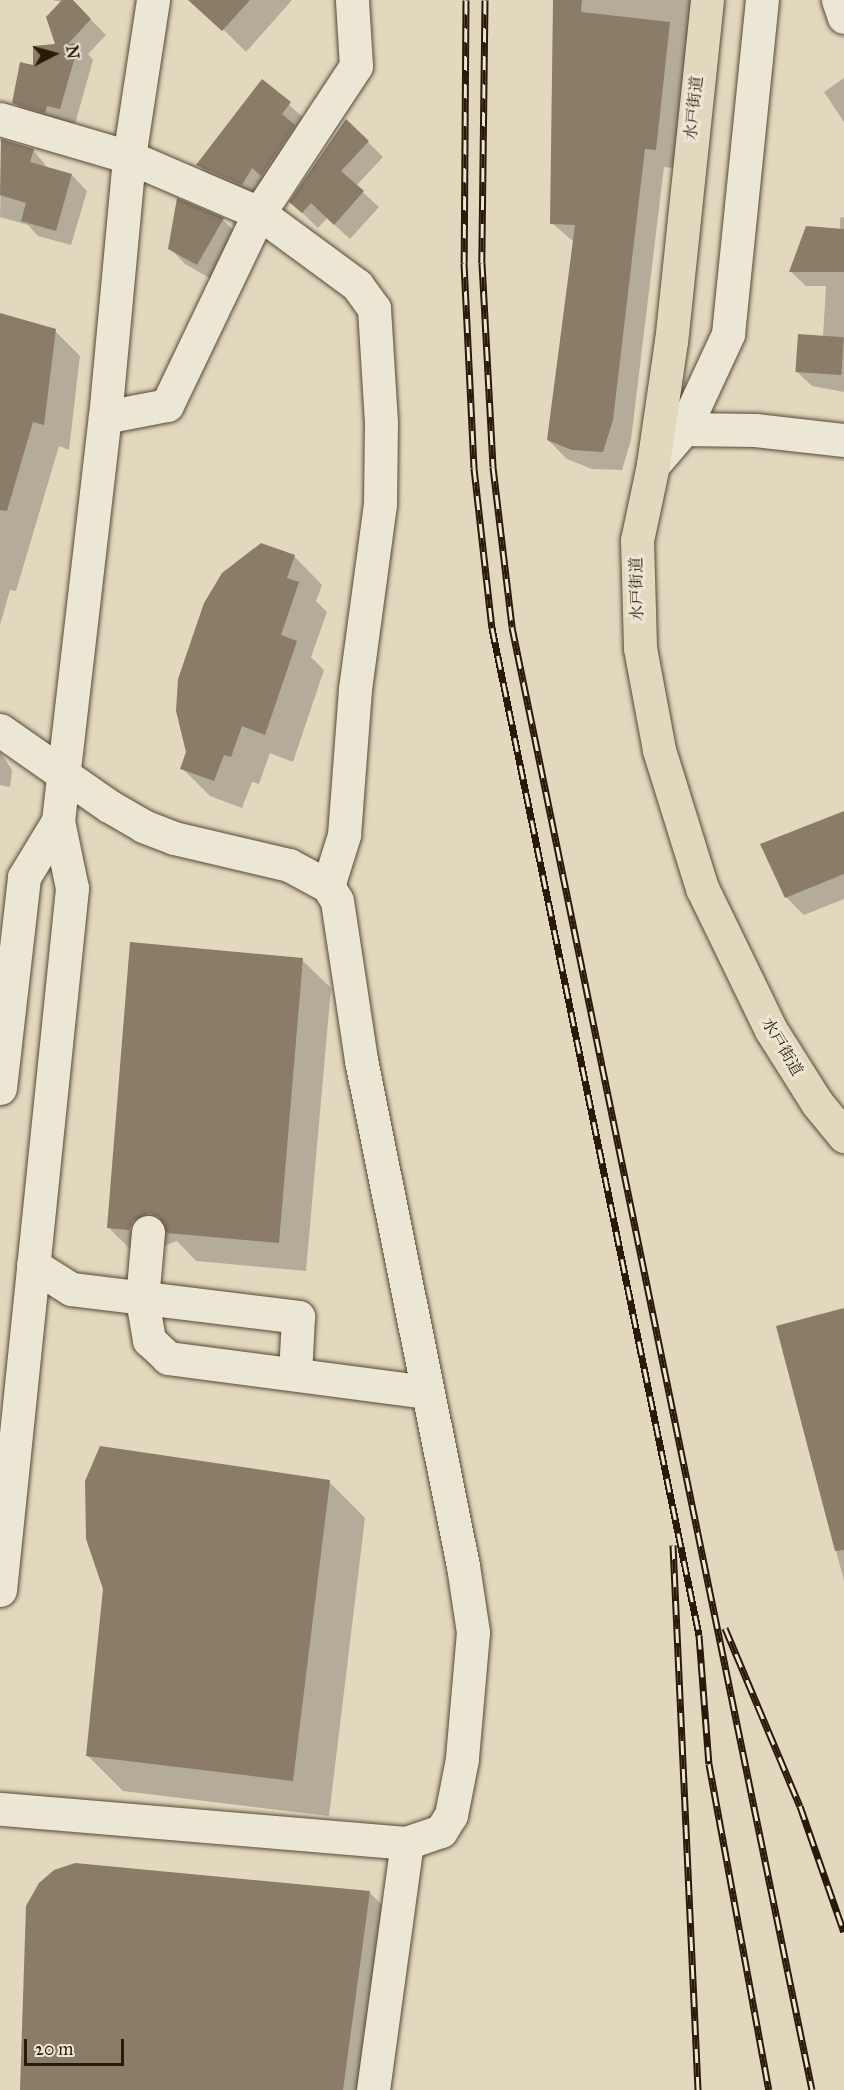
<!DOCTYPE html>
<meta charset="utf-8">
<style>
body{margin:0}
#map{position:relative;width:844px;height:2090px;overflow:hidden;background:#e1d8be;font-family:"IM FELL Great Primer","Noto Serif JP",serif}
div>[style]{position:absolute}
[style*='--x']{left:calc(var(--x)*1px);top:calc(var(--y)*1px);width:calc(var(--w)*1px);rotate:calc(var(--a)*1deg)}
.shadow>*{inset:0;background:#0003}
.building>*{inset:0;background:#8a7c67;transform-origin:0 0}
.roads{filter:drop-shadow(0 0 2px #584936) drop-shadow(0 0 2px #584936)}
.minor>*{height:33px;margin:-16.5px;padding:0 16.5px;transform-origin:16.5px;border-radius:16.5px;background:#ece6d5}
.major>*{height:33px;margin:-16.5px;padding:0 16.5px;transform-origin:16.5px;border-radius:16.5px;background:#e1d8be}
.rail>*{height:7px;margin-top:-3.5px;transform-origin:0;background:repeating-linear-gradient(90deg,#ece6d5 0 14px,#2b1908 0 28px);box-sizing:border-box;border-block:2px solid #2b1908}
span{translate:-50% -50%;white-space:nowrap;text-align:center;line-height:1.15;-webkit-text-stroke:6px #ece6d5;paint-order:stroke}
.street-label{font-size:16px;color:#2b1908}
.north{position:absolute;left:24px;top:24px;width:60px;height:60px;-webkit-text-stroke:4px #ece6d5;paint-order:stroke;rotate:84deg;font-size:16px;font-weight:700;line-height:24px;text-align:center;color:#2b1908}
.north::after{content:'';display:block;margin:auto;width:21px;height:27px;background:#2b1908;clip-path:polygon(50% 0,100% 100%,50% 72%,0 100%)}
.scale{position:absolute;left:24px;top:2039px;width:100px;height:27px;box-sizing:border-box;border:3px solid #2b1908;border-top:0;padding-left:8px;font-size:18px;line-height:21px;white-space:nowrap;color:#2b1908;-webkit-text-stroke:4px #ece6d5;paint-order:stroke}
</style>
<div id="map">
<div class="shadow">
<i style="clip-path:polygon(52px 0,71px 0,106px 35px,88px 54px,93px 60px,75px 124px,29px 118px,13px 102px,21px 64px,35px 67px,57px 46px,62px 2px)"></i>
<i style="clip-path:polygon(194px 0,292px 0,246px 52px)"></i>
<i style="clip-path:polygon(555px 0,693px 0,675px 168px,664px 167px,631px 440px,622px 470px,592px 469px,567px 459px,548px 440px,575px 243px,552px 223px)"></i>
<i style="clip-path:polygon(844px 78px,844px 122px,824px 92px)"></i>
<i style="clip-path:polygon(262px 81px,305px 119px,258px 200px,213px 180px,198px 165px)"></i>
<i style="clip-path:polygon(2px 141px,33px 150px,48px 168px,72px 175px,87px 191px,71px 245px,38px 236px,28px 225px,0 217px)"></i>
<i style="clip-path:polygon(368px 142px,383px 157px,356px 186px,379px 207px,350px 239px,327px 218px,318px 228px,291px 202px)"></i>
<i style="clip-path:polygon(844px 217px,844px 392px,812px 386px,797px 372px,823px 337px,826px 286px,806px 286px,791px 272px,840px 230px,840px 218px)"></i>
<i style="clip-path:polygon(223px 220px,238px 235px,213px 280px,185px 264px,170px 248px)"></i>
<i style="clip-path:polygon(0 314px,55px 331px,80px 356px,69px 450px,59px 446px,16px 591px,10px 590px,0 625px)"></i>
<i style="clip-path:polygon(294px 556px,322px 585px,316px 601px,327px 612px,311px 657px,324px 670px,293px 762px,270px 753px,259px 784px,252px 782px,242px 808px,210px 796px,182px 768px)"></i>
<i style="clip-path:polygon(0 752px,12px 770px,10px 787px,0 785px)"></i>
<i style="clip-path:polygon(844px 813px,844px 899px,804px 915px,786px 897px)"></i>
<i style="clip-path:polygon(302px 960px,331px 988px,306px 1271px,196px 1261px,177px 1241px,137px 1256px,108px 1227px)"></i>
<i style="clip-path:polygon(844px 1310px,844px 1581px,778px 1327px)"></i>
<i style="clip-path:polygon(329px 1482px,365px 1518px,329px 1816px,123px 1791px,87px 1755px)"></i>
<i style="clip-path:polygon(75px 1865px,370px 1893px,396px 1919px,372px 2090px,21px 2090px)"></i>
</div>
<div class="building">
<i style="clip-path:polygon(62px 0,73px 0,91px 19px,68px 44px,79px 43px,60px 109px,47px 106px,45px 113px,12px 103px,20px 62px,33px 65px,33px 46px,55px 44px,46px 17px)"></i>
<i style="clip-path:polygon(188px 0,250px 0,222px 31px)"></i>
<i style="clip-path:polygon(553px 0,582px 0,581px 12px,670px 22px,656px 150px,645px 149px,613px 420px,603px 452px,572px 450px,547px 440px,575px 225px,550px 224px)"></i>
<i style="clip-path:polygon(262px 79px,291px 102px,282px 114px,295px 125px,261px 176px,252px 168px,242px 185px,196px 165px)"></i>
<i style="clip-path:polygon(346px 119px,369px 141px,341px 171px,364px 191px,334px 225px,311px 203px,302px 213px,289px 202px)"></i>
<i style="clip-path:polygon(1px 139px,34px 149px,30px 162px,72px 174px,56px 231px,21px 221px,26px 203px,0 195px)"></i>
<i style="clip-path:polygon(177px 198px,224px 218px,197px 265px,168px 249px)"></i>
<i style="clip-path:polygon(806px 226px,844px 229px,844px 272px,789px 272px)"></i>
<i style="clip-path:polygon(0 313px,56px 329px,44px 425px,33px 422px,7px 511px,0 510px)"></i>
<i style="left:798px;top:334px;width:46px;height:38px;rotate:4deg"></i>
<i style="clip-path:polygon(261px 543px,295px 555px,287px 578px,299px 582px,281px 635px,297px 641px,265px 735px,242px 726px,231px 757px,224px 755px,214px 781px,180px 769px,186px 752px,176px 711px,178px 679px,204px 603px,222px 573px)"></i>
<i style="clip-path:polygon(844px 811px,844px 874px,785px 898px,760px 844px)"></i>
<i style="clip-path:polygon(130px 942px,303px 958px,279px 1243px,167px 1233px,159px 1217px,149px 1213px,133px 1221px,129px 1230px,107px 1228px)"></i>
<i style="clip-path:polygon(844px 1308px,844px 1550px,835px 1551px,776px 1326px)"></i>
<i style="clip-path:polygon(100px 1446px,330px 1480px,293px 1781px,86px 1756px,103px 1589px,86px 1539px,85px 1481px)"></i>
<i style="clip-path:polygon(75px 1863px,370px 1891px,343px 2090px,20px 2090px,26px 1906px,39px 1883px,54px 1870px)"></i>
</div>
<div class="roads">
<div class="minor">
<i style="--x:838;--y:0;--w:18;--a:71"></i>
<i style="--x:0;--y:119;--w:134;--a:16.4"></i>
<i style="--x:129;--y:157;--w:142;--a:23.3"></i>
<i style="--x:259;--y:213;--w:122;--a:36.3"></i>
<i style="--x:357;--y:285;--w:29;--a:54"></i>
<i style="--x:374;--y:308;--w:114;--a:86.5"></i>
<i style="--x:381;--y:422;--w:82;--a:90.7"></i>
<i style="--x:380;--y:504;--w:187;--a:97.7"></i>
<i style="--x:355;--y:689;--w:146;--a:94.3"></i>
<i style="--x:344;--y:835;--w:53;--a:107.4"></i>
<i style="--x:105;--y:417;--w:63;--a:-11"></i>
<i style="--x:167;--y:405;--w:213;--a:-64.4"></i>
<i style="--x:259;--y:213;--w:176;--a:-56.6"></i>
<i style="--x:356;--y:66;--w:66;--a:-93.5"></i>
<i style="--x:684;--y:429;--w:71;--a:0.8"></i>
<i style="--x:755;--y:430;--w:90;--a:6.4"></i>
<i style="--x:653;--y:465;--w:48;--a:-49.3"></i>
<i style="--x:684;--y:429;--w:105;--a:-65.1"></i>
<i style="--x:728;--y:334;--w:336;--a:-84.2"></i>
<i style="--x:0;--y:730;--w:133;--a:34.9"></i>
<i style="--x:109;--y:806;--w:39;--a:30"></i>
<i style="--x:143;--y:826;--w:33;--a:21"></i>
<i style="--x:174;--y:838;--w:118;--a:13.2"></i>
<i style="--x:289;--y:865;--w:44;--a:28.3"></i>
<i style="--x:328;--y:886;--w:17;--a:59"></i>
<i style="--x:337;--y:901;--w:161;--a:81.4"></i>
<i style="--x:361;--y:1060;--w:516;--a:78.6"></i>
<i style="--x:463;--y:1566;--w:67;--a:81.4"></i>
<i style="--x:473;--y:1632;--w:127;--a:95"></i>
<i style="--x:462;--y:1759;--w:57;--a:101.1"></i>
<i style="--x:451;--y:1815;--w:19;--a:122"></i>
<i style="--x:441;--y:1831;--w:36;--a:161"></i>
<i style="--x:407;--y:1843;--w:408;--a:-175.2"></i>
<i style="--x:0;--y:1088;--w:212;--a:-83.5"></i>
<i style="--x:24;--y:877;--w:66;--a:-58.7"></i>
<i style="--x:148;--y:1232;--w:67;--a:95.1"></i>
<i style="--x:142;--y:1299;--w:42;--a:80.3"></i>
<i style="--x:149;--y:1340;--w:26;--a:43"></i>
<i style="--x:168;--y:1358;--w:261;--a:7.5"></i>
<i style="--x:33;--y:1265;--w:45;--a:32.3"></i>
<i style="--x:71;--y:1289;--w:229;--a:7"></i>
<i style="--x:298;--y:1317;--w:57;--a:93"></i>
<i style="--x:0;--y:1590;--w:706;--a:-84.14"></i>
<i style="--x:72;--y:888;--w:68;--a:-101.8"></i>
<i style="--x:58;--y:821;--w:407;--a:-83.4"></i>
<i style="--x:105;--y:417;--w:261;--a:-84.7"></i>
<i style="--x:129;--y:157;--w:159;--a:-81.3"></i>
<i style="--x:373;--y:2090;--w:249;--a:-82.2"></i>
</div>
<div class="major">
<i style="--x:707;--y:0;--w:343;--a:96"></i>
<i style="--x:671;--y:341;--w:125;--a:98.3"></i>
<i style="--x:653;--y:465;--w:77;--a:102"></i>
<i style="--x:637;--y:540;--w:108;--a:88.4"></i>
<i style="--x:640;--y:648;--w:104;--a:79.4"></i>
<i style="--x:659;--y:750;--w:145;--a:72.7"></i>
<i style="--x:702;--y:888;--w:158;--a:64.1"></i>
<i style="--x:771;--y:1030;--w:86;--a:57.8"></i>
<i style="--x:817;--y:1103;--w:43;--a:50.7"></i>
</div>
</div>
<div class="rail">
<i style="--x:466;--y:0;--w:263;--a:90.4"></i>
<i style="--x:464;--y:263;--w:205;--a:87.2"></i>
<i style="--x:474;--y:468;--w:161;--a:83.6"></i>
<i style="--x:492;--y:628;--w:1028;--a:78.38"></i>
<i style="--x:699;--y:1635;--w:129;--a:85.6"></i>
<i style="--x:709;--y:1764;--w:331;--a:79.6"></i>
<i style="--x:485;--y:0;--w:263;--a:90.7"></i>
<i style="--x:482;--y:263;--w:204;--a:86.9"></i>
<i style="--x:493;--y:467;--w:161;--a:83.2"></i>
<i style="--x:512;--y:627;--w:1493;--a:78.41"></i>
<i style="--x:673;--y:1545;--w:546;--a:87.37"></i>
<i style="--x:725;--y:1628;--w:193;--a:67.2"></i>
<i style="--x:800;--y:1806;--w:133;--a:70.8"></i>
</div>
<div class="street-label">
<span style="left:694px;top:108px;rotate:-84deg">水戸街道</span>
<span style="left:637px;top:589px;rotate:-91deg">水戸街道</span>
<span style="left:782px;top:1047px;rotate:59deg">水戸街道</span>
</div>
<div class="north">N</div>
<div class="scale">20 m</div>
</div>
